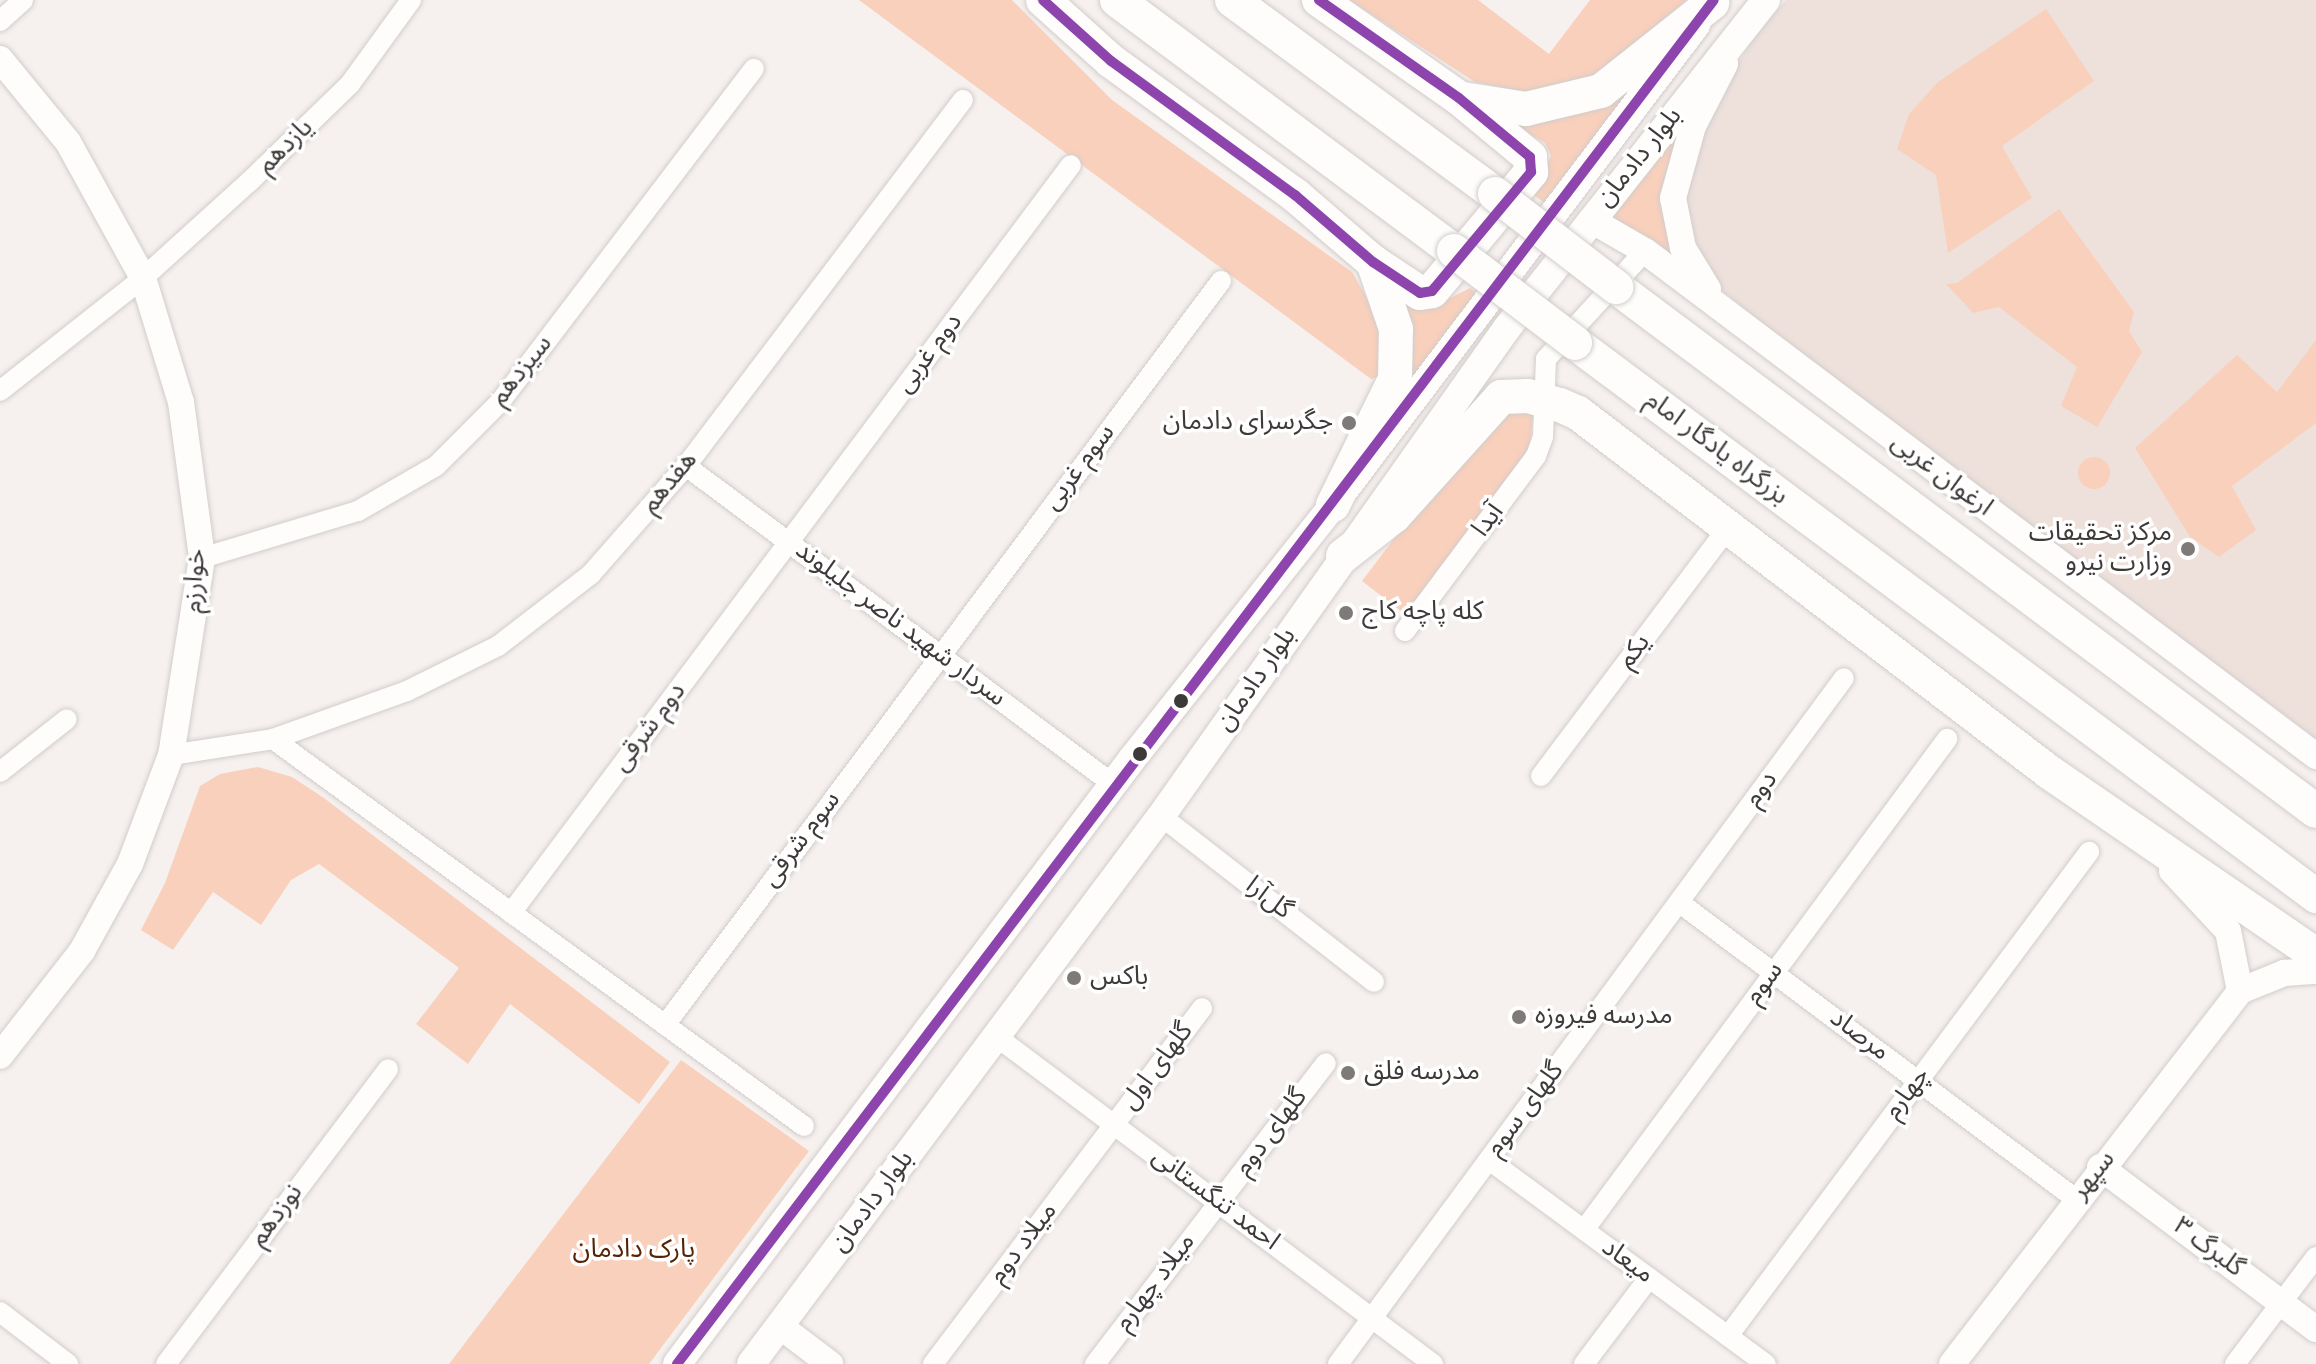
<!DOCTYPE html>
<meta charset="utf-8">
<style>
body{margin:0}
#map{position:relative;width:2316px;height:1364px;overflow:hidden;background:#f6f0ee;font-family:Overpass,"Noto Sans Arabic",sans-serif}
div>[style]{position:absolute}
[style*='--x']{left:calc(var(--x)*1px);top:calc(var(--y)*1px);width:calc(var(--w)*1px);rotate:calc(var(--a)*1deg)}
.built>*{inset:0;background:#eee1dc}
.green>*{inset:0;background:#f9d0bc}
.round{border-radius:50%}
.roads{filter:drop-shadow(0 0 2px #d1cdcb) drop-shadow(0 0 2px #d1cdcb)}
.minor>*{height:20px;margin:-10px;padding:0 10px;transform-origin:10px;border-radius:10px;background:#fefdfc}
.tertiary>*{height:26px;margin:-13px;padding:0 13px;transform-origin:13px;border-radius:13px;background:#fefdfc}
.secondary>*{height:28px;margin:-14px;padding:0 14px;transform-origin:14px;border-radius:14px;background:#fefdfc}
.trunk>*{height:34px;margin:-17px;padding:0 17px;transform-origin:17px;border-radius:17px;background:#fefdfc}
.bridges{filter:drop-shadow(0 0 2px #d1cdcb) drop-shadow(0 0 2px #d1cdcb)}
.trunk-bridge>*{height:34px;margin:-17px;padding:0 17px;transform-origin:17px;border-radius:17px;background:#fefdfc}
.bus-1>*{height:10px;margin:-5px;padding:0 5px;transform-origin:5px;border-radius:5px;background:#8e44ad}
.dots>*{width:22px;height:22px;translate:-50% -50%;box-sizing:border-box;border:4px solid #fff;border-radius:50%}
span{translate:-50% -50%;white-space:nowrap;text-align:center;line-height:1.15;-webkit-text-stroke:7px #fff;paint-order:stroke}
.street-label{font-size:26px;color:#3e3a39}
.poi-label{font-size:26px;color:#3e3a39}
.right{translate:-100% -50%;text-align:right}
.left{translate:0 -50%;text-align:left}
.park-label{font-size:26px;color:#562405}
</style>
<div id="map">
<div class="built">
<i style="clip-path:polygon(1786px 0,2316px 0,2316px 738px,1805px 360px,1709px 279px,1680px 202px,1709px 111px,1752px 41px)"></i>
</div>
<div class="green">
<i style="clip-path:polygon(859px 0,1012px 0,1112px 100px,1352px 272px,1387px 333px,1386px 375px,1371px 379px)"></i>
<i style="clip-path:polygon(1349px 0,1478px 0,1549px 54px,1590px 0,1687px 0,1590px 80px,1535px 94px,1475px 82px)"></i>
<i style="clip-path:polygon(2046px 9px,2094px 81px,2002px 146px,2032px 198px,1948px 253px,1936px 175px,1897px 149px,1909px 114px,1938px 82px)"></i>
<i style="clip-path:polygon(1645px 72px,1546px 204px,1530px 192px,1551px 156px,1545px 143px,1513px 124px)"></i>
<i style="clip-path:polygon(1693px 109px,1677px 143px,1690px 272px,1611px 218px)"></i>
<i style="clip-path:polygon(2059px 209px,2134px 312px,2129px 331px,2142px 352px,2097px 427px,2061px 406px,2077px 367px,1999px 307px,1973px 313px,1946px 284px,1957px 283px)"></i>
<i style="clip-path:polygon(1470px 288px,1478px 294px,1411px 383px,1399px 298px,1438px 304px)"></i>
<i style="clip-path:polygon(2316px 340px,2316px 423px,2232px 486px,2256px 530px,2219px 557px,2190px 537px,2135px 448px,2237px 355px,2277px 392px)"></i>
<i style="clip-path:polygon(1509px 407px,1533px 414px,1530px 449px,1405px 614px,1362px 581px,1434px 486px)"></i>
<i class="round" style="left:2078px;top:457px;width:32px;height:32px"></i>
<i style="clip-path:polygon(258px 767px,292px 777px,324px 798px,670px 1062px,639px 1104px,510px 1004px,468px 1064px,416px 1024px,459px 968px,319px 864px,291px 880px,261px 925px,213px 892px,173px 950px,141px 930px,165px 883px,200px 786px,220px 774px)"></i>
<i style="clip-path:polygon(681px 1060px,809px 1151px,649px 1364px,449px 1364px)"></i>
</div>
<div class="roads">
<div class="minor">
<i style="--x:0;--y:21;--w:31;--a:-42"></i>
<i style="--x:0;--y:391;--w:182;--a:-38.3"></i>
<i style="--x:143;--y:278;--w:143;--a:-42.2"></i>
<i style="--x:249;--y:182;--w:141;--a:-44.1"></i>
<i style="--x:350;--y:84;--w:104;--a:-54"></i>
<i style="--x:686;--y:466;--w:532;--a:36.68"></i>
<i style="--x:202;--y:558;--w:163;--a:-16.8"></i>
<i style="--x:358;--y:511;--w:90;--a:-30"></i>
<i style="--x:436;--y:466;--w:91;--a:-45"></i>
<i style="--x:500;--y:402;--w:419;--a:-52.7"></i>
<i style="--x:1405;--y:631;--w:219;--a:-53.2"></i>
<i style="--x:1536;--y:456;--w:20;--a:-70"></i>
<i style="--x:1543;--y:437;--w:78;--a:-87.8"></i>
<i style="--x:1546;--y:359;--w:147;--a:-47.5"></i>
<i style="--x:273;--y:739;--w:657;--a:36.09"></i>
<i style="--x:171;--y:755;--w:103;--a:-8.9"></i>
<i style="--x:273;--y:739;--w:142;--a:-19.7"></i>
<i style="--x:407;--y:691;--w:102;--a:-26.3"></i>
<i style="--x:498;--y:646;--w:118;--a:-37.7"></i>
<i style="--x:591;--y:574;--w:144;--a:-48.7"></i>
<i style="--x:686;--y:466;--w:459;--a:-52.9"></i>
<i style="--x:0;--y:772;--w:85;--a:-38.3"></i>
<i style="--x:1541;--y:776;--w:311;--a:-53"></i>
<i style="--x:1161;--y:816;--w:270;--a:37.9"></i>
<i style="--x:1680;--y:903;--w:494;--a:36.8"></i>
<i style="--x:511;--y:913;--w:934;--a:-53.18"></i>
<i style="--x:665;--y:1025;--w:929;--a:-53.23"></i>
<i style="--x:997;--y:1037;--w:545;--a:36.87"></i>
<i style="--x:1489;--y:1160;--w:344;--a:36.4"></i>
<i style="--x:1584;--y:1230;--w:611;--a:-53.52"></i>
<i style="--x:0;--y:1312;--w:86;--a:37.4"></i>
<i style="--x:1728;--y:1336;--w:604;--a:-53.28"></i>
<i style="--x:166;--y:1364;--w:369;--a:-53"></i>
<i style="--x:933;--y:1364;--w:446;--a:-52.9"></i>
<i style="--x:1095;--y:1364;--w:379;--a:-52.5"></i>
<i style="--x:1338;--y:1364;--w:852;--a:-53.59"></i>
<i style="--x:1584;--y:1364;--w:108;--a:-52.9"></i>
<i style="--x:2235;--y:1364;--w:134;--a:-52.9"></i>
</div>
<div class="tertiary">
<i style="--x:0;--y:59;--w:107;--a:50.7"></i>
<i style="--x:68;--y:142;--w:155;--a:61.1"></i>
<i style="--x:143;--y:278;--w:130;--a:73"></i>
<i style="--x:181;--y:402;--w:157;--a:82.3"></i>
<i style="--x:202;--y:558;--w:199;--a:98.9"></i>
<i style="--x:171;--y:755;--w:116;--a:110.6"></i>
<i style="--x:130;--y:864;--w:99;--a:118.9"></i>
<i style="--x:82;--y:951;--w:133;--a:128"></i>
<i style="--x:1591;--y:220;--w:62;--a:29.9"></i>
<i style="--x:1645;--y:251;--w:840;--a:36.97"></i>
<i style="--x:1708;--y:289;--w:48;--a:-121.4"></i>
<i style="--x:1683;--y:248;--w:51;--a:-101.3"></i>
<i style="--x:1673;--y:198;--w:75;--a:-74.5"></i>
<i style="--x:1693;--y:126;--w:70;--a:-62.7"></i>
<i style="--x:2172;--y:871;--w:82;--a:47"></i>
<i style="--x:2228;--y:931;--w:61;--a:78.7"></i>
<i style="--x:2100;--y:1167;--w:270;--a:36.9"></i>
<i style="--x:780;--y:1326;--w:63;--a:37.2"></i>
<i style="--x:1952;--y:1364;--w:471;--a:-52.3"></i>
<i style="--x:2240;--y:991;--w:48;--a:-22.2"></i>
<i style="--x:2284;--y:973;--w:32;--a:-4"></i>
</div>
<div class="secondary">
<i style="--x:677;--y:1364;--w:757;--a:-53.05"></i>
<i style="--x:1132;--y:759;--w:324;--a:-51.6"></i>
<i style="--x:1333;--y:505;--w:602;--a:-52.9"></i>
<i style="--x:751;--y:1364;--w:684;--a:-53.2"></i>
<i style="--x:1161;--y:816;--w:598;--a:-54.66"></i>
<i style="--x:1507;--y:328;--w:418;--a:-51.7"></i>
</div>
<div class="trunk">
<i style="--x:1043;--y:0;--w:91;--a:41.9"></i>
<i style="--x:1111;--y:61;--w:228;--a:36.1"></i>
<i style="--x:1295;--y:195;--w:103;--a:40.7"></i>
<i style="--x:1373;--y:262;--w:56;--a:33.4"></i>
<i style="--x:1420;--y:293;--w:12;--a:-9"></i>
<i style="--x:1432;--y:291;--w:155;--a:-50.2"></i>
<i style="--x:1531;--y:172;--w:15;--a:-94"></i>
<i style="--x:1530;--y:157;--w:92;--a:-140.3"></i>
<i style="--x:1459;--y:98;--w:171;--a:-145"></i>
<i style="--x:1117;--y:0;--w:420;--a:36.7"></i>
<i style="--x:1232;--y:0;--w:327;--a:36.4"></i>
<i style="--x:1463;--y:99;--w:64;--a:9"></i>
<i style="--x:1526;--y:109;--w:77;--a:-13.5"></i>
<i style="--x:1601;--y:91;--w:142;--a:-38.4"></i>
<i style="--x:1616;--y:287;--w:874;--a:36.82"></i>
<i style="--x:1575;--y:343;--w:925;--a:36.73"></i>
<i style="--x:1333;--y:505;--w:140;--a:-63.8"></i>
<i style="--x:1395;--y:379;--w:50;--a:-88.9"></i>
<i style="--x:1396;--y:329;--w:71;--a:-108.9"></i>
<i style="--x:1343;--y:556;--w:65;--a:-38.1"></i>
<i style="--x:1394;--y:516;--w:160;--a:-48"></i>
<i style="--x:1501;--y:397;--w:27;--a:-2"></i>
<i style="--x:1528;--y:396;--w:33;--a:16"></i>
<i style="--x:1560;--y:405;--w:20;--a:24"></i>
<i style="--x:1578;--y:413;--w:592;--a:37.31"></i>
<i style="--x:2049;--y:772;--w:324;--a:34.4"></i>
</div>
</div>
<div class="bridges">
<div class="trunk-bridge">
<i style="--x:1495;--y:194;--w:153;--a:37.5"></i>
<i style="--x:1454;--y:251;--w:152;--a:37.2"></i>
</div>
</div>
<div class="bus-1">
<i style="--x:1043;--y:0;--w:91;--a:41.9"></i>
<i style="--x:1111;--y:61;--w:228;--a:36.1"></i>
<i style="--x:1295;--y:195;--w:103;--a:40.7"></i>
<i style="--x:1373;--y:262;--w:56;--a:33.4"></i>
<i style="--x:1420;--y:293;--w:12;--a:-9"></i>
<i style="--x:1432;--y:291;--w:155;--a:-50.2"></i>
<i style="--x:1531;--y:172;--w:15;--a:-94"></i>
<i style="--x:1530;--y:157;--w:92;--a:-140.3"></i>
<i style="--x:1459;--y:98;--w:171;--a:-145"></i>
<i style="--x:677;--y:1364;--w:1713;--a:-52.76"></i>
</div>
<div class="dots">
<i style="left:1349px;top:423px;background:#7e7a78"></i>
<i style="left:2188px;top:549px;background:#7e7a78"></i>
<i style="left:1346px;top:613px;background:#7e7a78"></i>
<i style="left:1181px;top:701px;background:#3e3a39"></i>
<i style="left:1140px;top:754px;background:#3e3a39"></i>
<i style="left:1074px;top:978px;background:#7e7a78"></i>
<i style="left:1519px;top:1017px;background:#7e7a78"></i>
<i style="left:1348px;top:1073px;background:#7e7a78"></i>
</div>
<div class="street-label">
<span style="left:286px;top:147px;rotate:-44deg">یازدهم</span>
<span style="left:1640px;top:158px;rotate:-51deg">بلوار دادمان</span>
<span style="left:930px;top:354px;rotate:-53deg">دوم غربی</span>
<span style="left:522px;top:371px;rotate:-51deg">سیزدهم</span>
<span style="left:1716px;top:449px;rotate:37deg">بزرگراه یادگار امام</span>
<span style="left:1080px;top:468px;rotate:-53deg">سوم غربی</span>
<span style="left:1941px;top:476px;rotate:37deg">ارغوان غربی</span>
<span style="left:670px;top:483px;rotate:-50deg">هفدهم</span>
<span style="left:1489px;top:521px;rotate:-53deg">آیدا</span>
<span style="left:196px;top:581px;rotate:-86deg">خوارزم</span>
<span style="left:900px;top:625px;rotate:37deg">سردار شهید ناصر جلیلوند</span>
<span style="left:1635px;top:652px;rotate:-53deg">یکم</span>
<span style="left:1257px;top:680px;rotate:-55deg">بلوار دادمان</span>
<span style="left:650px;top:728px;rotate:-53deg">دوم شرقی</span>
<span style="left:1762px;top:790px;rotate:-54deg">دوم</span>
<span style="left:802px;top:840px;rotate:-53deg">سوم شرقی</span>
<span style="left:1268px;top:899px;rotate:38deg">گل‌آرا</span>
<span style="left:1765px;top:984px;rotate:-54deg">سوم</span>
<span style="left:1859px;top:1036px;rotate:37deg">مرصاد</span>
<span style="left:1158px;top:1067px;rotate:-53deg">گلهای اول</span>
<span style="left:1908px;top:1094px;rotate:-53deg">چهارم</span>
<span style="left:1526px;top:1110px;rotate:-53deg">گلهای سوم</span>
<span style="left:1272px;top:1133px;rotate:-53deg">گلهای دوم</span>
<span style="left:2094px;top:1176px;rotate:-52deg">سپهر</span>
<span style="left:1215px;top:1200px;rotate:37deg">احمد تنگستانی</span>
<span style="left:873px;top:1202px;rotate:-53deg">بلوار دادمان</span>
<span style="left:277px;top:1216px;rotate:-53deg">نوزدهم</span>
<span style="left:1024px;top:1244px;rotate:-53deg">میلاد دوم</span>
<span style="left:2208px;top:1248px;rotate:37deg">گلبرگ ۳</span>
<span style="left:1627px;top:1262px;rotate:36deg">میعاد</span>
<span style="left:1156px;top:1283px;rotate:-53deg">میلاد چهارم</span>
</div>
<div class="poi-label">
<span class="right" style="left:1333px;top:423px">جگرسرای دادمان</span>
<span class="right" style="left:2172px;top:549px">مرکز تحقیقات<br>وزارت نیرو</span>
<span class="left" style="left:1362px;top:613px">کله پاچه کاج</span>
<span class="left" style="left:1090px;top:978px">باکس</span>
<span class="left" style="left:1535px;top:1017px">مدرسه فیروزه</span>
<span class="left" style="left:1364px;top:1073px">مدرسه فلق</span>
</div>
<div class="park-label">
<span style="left:634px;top:1251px">پارک دادمان</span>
</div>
</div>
